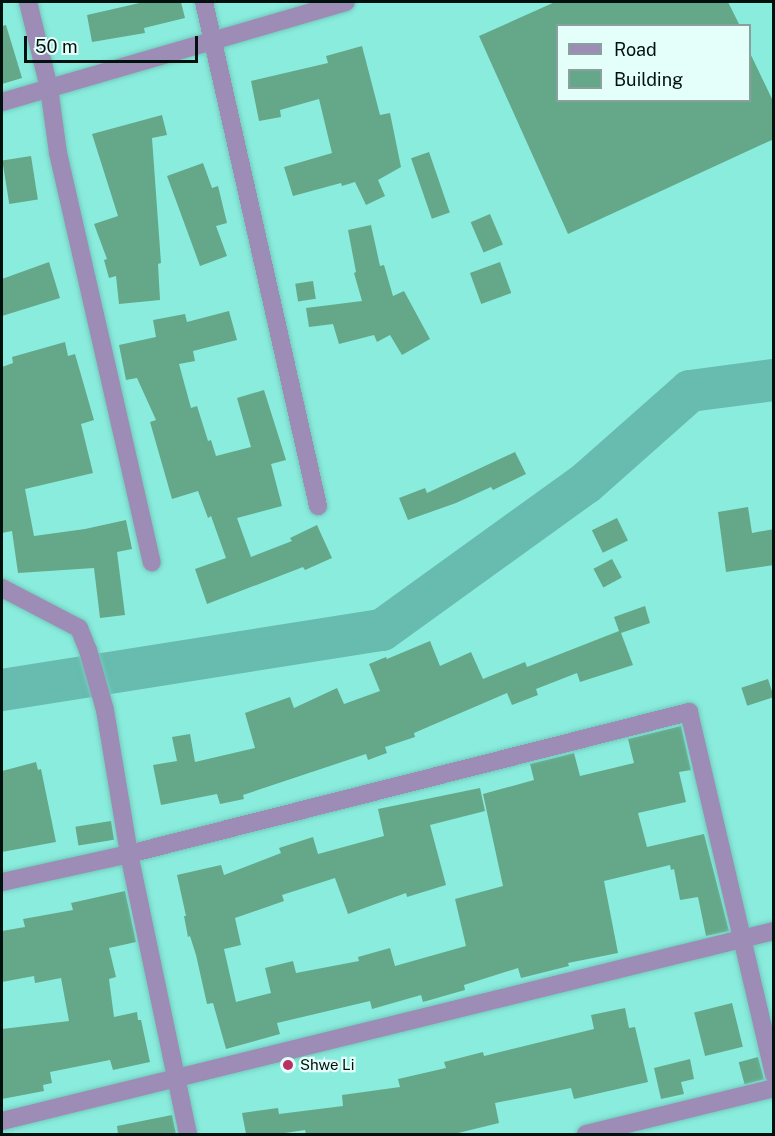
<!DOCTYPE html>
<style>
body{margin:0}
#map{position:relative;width:775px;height:1136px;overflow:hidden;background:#8aecdd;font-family:"Public Sans",sans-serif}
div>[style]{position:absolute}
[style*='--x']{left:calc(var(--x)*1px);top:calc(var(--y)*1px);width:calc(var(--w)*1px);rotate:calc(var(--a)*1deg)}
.river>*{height:42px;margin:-21px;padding:0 21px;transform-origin:21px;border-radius:21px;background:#67bbaf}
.building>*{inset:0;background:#64a889;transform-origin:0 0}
.roads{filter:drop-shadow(0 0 2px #74c9bc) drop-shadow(0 0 2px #74c9bc)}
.street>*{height:18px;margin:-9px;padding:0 9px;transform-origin:9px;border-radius:9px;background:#9d8cb6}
.dots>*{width:16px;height:16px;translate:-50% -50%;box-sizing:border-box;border:3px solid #e4fffa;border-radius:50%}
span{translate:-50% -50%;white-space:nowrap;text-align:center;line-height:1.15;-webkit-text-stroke:4.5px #e4fffa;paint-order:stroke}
.poi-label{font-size:15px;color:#00110e}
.left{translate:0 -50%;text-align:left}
.frame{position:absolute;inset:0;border:3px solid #00110e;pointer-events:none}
.legend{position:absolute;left:556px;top:24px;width:195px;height:78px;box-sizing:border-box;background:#e4fffa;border:2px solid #89a09c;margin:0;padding:8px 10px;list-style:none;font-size:18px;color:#00110e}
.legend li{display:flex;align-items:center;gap:12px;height:30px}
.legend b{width:30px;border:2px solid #89a09c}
.scale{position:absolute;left:24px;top:36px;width:174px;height:27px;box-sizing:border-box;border:3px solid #00110e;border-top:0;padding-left:8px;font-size:18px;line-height:21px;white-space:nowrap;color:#00110e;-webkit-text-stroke:4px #e4fffa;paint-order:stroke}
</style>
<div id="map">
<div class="river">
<i style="--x:2;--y:690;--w:385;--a:-9"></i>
<i style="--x:382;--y:630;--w:251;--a:-35.8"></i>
<i style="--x:586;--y:483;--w:139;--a:-41.5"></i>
<i style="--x:690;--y:391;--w:85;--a:-7.5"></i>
</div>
<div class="building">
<i style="clip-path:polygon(144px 2px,181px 2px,185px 18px,144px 28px,145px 33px,92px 42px,87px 15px)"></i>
<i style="clip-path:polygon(555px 2px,728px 2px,740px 26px,558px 26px,558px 100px,750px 100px,750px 53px,774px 103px,774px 139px,568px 234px,479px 36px)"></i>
<i style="clip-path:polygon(6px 25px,22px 78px,2px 84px,2px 26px)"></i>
<i style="clip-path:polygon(362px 46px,380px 115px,390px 113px,401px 167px,378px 180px,385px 196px,366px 205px,355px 182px,342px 186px,341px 183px,293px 196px,284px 167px,332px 153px,319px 99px,280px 110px,281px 117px,259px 121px,251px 81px,328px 63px,326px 56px)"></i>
<i style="clip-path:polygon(162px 115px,167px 135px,152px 138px,161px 263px,158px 264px,160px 300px,119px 304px,116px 276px,109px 278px,104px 260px,107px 259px,94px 224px,118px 216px,92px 134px)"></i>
<i style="left:429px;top:152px;width:64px;height:19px;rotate:71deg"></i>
<i style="left:31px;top:156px;width:44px;height:29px;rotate:81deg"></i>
<i style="clip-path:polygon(203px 163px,212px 188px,218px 186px,227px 223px,216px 226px,227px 256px,200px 266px,167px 176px)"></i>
<i style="left:490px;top:214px;width:33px;height:21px;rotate:67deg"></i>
<i style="clip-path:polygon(371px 225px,380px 266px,384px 265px,393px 296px,404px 291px,430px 339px,402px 355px,390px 335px,377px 342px,374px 335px,339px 344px,333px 324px,309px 327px,306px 308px,362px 301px,354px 273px,356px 272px,348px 230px)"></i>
<i style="clip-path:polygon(49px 262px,60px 298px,2px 316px,2px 279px)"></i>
<i style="left:500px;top:262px;width:33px;height:32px;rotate:70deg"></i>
<i style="left:313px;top:281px;width:18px;height:18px;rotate:81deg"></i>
<i style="clip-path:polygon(229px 311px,237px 340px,193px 351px,195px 361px,179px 364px,191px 408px,197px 406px,208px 441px,211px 440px,216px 456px,251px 447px,237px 398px,264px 390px,286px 460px,271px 464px,282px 506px,237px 518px,251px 557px,292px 541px,290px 538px,317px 525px,332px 558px,305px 570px,303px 567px,207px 604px,195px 569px,226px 558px,211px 516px,208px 518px,198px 491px,172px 499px,150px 422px,156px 420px,137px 378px,126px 380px,119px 345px,156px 337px,153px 320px,185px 314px,187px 322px)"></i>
<i style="clip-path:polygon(65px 342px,68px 356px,75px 354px,94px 420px,81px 424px,93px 473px,25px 489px,34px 536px,85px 529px,126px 520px,132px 549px,117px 552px,125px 615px,100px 618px,94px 568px,18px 573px,12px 531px,2px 533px,2px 367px,13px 363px,12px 357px)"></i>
<i style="clip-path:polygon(515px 452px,526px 474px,493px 490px,491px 487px,456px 503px,408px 520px,399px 498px,425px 488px,427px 493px)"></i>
<i style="clip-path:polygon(748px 507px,752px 533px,774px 529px,774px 565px,726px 572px,718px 512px)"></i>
<i style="left:617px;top:518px;width:25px;height:28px;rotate:64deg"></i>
<i style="left:612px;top:559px;width:21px;height:21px;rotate:62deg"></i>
<i style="clip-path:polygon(645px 606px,650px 623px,621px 633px,633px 665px,580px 682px,577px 673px,536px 689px,538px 695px,512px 705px,507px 693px,414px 733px,415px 737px,385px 747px,387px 753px,368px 760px,366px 754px,243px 795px,244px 799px,220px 804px,217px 794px,161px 805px,153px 765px,177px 761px,172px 737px,190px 734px,195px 762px,255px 748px,245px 713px,290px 697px,294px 708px,337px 688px,344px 704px,380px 691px,369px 664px,386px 657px,387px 659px,430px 641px,440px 666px,471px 652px,483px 679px,525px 662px,527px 667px,619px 631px,614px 617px)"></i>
<i style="left:768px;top:679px;width:19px;height:28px;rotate:72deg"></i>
<i style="clip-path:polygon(681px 726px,691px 770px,679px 772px,686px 802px,638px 813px,647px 847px,704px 834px,729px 931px,706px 936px,698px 897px,680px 900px,674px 869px,671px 870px,670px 865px,604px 881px,618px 953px,568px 963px,569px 966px,521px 978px,518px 968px,464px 985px,465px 990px,423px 1002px,421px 995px,372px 1009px,370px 1001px,311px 1015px,277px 1023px,280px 1034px,226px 1049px,213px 1003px,207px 1004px,196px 955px,190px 936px,188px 937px,184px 916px,186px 916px,177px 875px,221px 865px,224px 875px,281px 853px,279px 848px,313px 837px,318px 854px,384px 836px,378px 809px,480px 788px,485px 811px,430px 825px,446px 885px,407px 897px,406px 893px,348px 914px,335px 878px,282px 895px,284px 901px,235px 918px,241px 945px,224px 949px,236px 1002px,271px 993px,265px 968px,293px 961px,296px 973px,359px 961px,358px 957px,390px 948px,395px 966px,466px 946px,455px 899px,503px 886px,483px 794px,534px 780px,530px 764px,574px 753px,580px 776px,634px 763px,628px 739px)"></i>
<i style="clip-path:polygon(36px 762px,38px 770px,41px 769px,56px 842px,2px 852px,2px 771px)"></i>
<i style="left:111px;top:821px;width:19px;height:36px;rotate:81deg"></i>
<i style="clip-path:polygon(125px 891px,136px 942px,109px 948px,116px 977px,109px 979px,114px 1017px,137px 1012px,138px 1020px,141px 1020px,150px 1062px,113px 1070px,110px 1060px,50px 1072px,52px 1083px,43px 1085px,44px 1091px,2px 1099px,2px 1029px,69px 1021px,61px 978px,35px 983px,34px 976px,2px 982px,2px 931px,25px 927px,23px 919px,73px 910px,71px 903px)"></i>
<i style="left:732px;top:1003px;width:45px;height:39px;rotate:76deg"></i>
<i style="clip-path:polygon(625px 1008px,629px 1028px,635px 1027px,648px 1082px,574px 1099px,571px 1088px,495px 1103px,499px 1123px,454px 1134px,306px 1134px,305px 1130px,278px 1134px,246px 1134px,242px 1113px,278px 1108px,279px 1114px,343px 1106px,342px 1095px,400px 1087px,398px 1079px,446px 1068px,444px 1062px,483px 1052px,484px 1056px,594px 1029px,591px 1015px)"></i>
<i style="left:758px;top:1057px;width:23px;height:20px;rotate:75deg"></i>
<i style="clip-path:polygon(690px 1059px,694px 1079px,681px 1082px,684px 1094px,661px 1099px,654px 1068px)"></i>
<i style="clip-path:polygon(172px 1115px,176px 1134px,118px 1134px,117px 1126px)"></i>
</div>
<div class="roads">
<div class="street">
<i style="--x:28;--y:2;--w:89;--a:76.3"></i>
<i style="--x:49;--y:88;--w:66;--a:82.1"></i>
<i style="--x:58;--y:153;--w:420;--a:77.1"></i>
<i style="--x:204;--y:2;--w:517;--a:77.25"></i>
<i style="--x:2;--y:102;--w:358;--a:-16.2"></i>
<i style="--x:2;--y:588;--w:87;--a:27.5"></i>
<i style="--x:79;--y:628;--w:24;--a:68"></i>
<i style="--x:88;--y:650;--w:62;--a:74.2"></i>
<i style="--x:105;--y:710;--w:146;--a:80.5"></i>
<i style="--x:129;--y:854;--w:286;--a:78.1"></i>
<i style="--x:2;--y:882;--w:130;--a:-12.4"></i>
<i style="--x:129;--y:854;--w:578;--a:-14.23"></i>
<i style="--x:689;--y:712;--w:372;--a:76.8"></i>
<i style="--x:2;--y:1121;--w:795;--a:-13.83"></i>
<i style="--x:586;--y:1134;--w:194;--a:-13.7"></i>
</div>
</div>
<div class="dots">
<i style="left:288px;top:1065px;background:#bc2f63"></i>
</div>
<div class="poi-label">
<span class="left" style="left:300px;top:1065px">Shwe Li</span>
</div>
<div class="frame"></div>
<ul class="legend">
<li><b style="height:8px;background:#9d8cb6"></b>Road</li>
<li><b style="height:16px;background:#64a889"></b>Building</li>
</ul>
<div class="scale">50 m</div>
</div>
